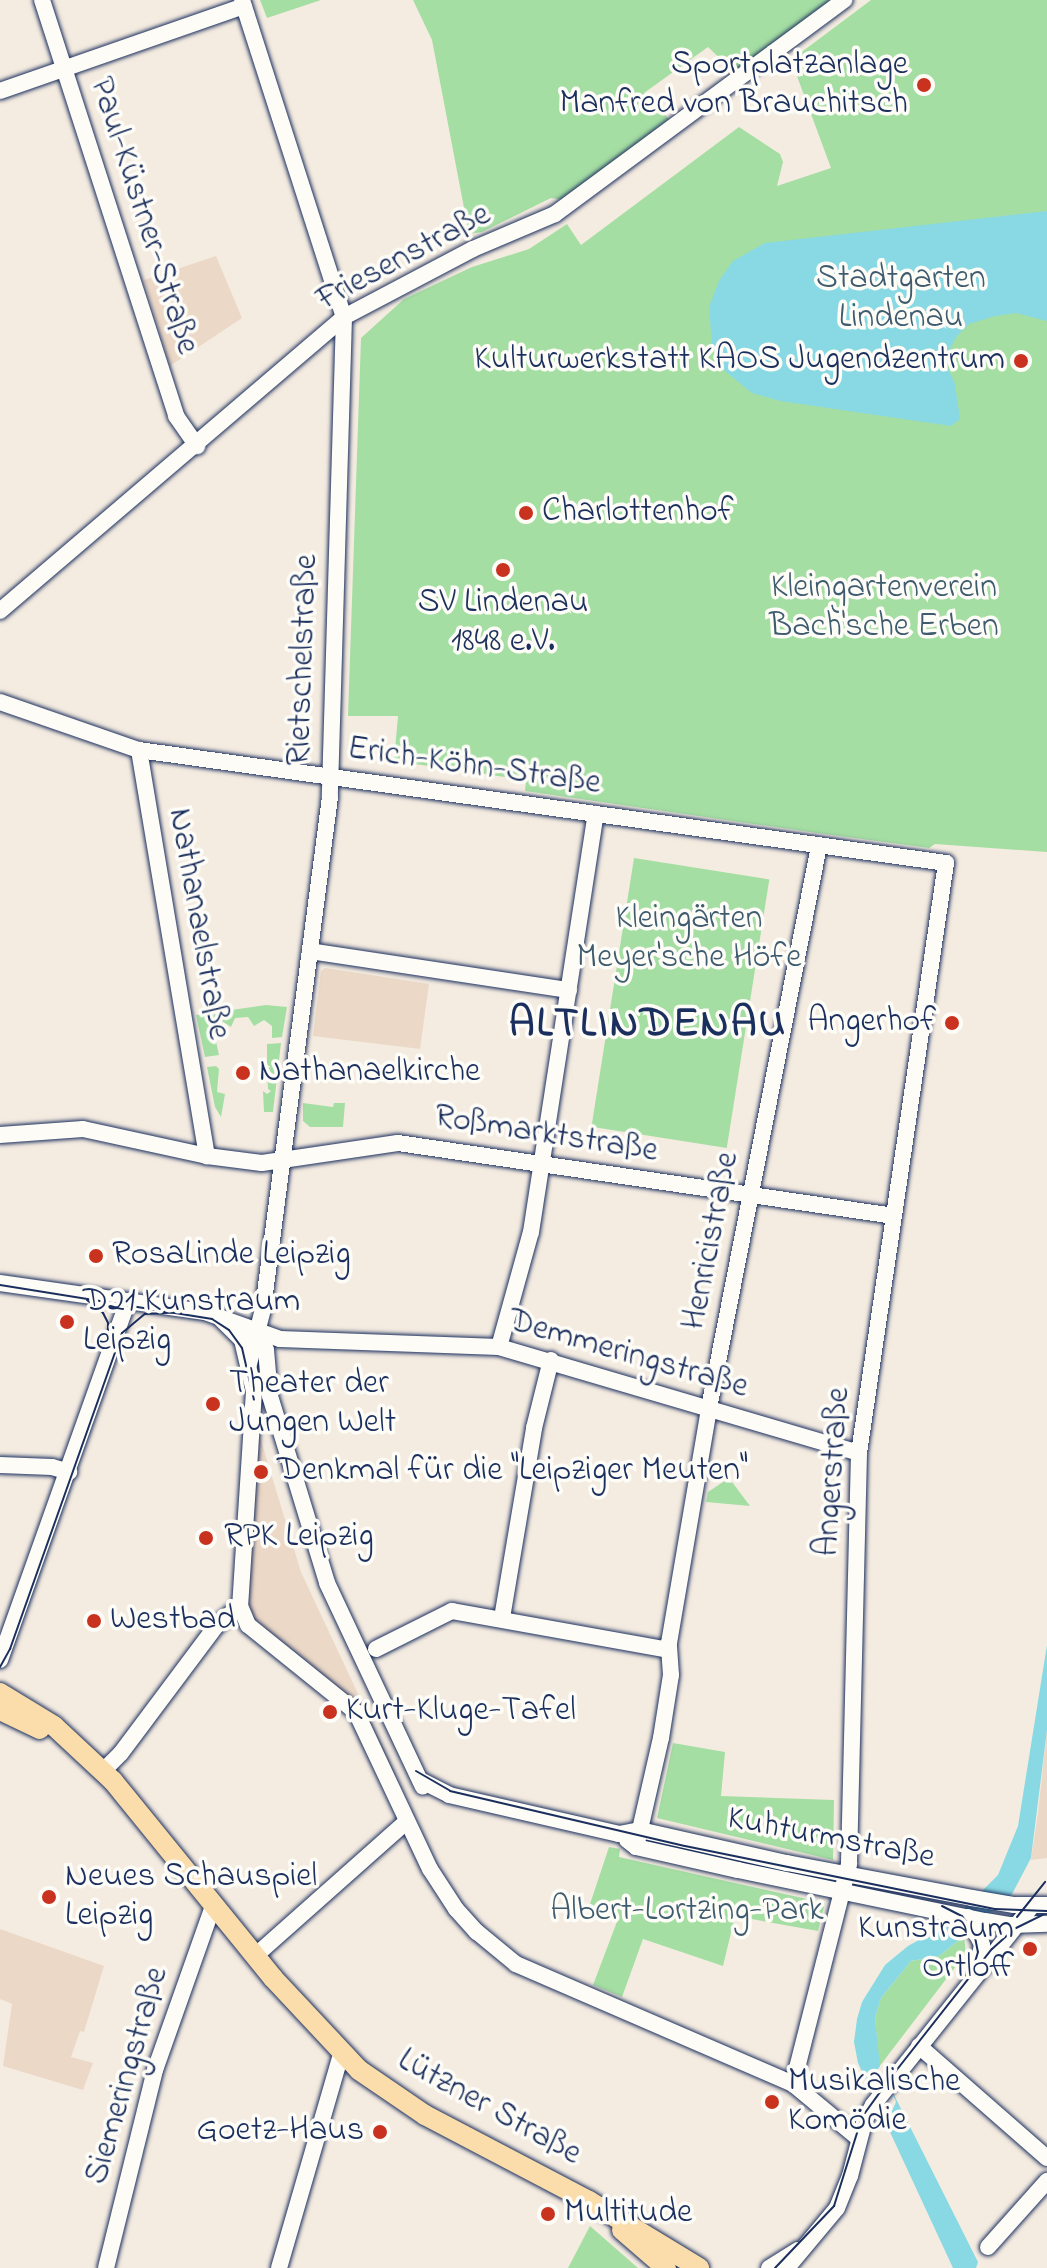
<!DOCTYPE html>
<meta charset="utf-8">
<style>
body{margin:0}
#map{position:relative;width:1047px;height:2268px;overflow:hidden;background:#f5ece1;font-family:"Indie Flower",sans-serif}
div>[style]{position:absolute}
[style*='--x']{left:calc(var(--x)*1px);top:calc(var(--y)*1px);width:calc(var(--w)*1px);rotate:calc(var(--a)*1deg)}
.built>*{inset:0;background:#ecd8c6}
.green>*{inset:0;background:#a5dea3;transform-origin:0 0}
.water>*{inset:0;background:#88d9e3}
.pier>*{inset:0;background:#f5ece1}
.roads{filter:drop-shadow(0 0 2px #1b2f5e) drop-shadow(0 0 2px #1b2f5e)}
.minor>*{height:16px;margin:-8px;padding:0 8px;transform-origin:8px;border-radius:8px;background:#fdfcf7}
.major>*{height:20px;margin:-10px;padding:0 10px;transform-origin:10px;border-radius:10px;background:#fbddab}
.tram>*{height:2px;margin:-1px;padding:0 1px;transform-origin:1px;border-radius:1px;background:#1b2f5e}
.dots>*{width:22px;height:22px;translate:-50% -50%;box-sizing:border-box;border:4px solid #fdfcf7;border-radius:50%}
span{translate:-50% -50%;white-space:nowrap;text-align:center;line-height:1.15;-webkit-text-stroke:7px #fdfcf7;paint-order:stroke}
.poi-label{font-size:34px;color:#1b2f5e}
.right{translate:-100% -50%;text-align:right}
.left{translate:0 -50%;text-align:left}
.street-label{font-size:34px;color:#1b2f5e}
.park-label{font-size:34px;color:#3e5b6f}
.district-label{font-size:42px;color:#1b2f5e;font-weight:700;letter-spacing:2px}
</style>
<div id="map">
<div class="built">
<i style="clip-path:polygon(216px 256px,242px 318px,170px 366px,144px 280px)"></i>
<i style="clip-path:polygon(325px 968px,429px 984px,420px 1049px,313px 1036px,321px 971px)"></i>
<i style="clip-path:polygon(259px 1434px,301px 1572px,396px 1775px,393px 1777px,363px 1714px,256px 1626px,247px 1608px)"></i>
<i style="clip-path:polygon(1047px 1730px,1047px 1858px,1031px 1860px,1038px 1813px)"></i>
<i style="clip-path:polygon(0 1929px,104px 1966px,84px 2032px,80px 2031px,71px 2057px,93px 2063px,83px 2090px,3px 2066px,12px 2004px,0 1999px)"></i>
</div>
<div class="green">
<i style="clip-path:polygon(260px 0,321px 0,267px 18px)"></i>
<i style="clip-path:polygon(413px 0,833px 0,734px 72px,708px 47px,644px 93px,669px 119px,563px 200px,551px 198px,482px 232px,469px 234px,432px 40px)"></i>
<i style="clip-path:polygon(871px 0,1047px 0,1047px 852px,935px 844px,929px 848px,817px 833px,525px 791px,526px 780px,394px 761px,398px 716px,348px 716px,361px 338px,404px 299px,472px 267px,529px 249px,567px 224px,581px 245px,739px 127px,780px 154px,783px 162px,777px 186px,831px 168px,791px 60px)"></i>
<i style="left:634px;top:858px;width:137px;height:272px;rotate:9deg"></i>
<i style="clip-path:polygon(266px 1005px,287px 1007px,282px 1037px,272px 1038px,272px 1026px,264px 1020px,254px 1026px,248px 1017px,235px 1018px,231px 1027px,222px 1021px,213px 1028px,219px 1055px,205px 1057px,196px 1015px)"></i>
<i style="clip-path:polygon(281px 1043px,273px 1112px,264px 1112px,263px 1091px,267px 1094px,271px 1091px,268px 1089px,267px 1068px,271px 1067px,267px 1065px,267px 1044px)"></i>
<i style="clip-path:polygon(216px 1066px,219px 1069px,217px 1092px,225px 1094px,221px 1117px,215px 1107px,207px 1067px)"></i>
<i style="clip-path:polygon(303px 1103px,333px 1107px,334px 1103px,345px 1103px,343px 1127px,310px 1127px,303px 1121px)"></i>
<i style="clip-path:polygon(729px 1478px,750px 1506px,706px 1502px,708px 1492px)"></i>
<i style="clip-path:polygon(673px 1743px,725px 1752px,721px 1796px,834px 1800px,833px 1860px,657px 1818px)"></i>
<i style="clip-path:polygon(609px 1847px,620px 1849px,619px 1857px,825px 1903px,818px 1931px,735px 1916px,723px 1966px,643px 1939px,622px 1997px,593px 1985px,618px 1919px,589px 1907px)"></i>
<i style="clip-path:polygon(964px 1936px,966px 1953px,879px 2067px,875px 2018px,881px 1998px,911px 1961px,939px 1956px)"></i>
<i style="clip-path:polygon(590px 2226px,638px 2268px,568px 2268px)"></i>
</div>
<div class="water">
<i style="clip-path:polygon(1047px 211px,1047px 321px,1016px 313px,995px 316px,969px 324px,957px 336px,948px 352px,946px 364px,955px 384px,960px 419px,951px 426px,780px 401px,752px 393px,725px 371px,712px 345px,709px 307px,719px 281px,733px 261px,765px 243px)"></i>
<i style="clip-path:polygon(1047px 1645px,1047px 1730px,1031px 1858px,1012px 1894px,964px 1936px,939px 1956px,911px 1961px,881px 1998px,875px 2018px,880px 2067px,978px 2262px,976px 2268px,953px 2268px,858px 2063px,854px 2042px,857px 2019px,862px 2002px,885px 1965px,908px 1946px,950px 1923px,998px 1875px,1018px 1826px)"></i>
</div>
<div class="pier">
<i style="clip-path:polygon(881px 2065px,896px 2102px,884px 2129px,865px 2086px)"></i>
</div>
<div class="roads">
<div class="minor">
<i style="--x:42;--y:0;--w:437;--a:72.1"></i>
<i style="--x:176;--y:416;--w:37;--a:55"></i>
<i style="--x:242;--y:0;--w:333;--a:72.2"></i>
<i style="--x:344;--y:317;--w:480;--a:91.7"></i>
<i style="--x:330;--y:797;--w:516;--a:97.46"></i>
<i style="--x:263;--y:1309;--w:57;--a:104.3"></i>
<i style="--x:0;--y:91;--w:258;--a:-19.2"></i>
<i style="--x:0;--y:611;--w:453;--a:-40.5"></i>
<i style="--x:344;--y:317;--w:146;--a:-27.8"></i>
<i style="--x:473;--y:249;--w:89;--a:-23.1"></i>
<i style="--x:555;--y:214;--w:360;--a:-36.5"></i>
<i style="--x:0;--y:702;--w:147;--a:19.1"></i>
<i style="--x:139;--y:750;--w:815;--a:7.97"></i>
<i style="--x:946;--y:863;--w:596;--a:98.39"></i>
<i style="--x:859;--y:1453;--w:411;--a:91.4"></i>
<i style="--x:849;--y:1864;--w:227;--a:104.3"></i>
<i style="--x:139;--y:750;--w:412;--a:80.5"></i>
<i style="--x:310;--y:951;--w:262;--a:8.6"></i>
<i style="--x:0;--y:1135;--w:83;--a:-4.1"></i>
<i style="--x:83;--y:1129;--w:127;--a:12.3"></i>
<i style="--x:207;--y:1156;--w:55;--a:7.3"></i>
<i style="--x:262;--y:1163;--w:137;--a:-8.4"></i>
<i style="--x:398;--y:1143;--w:501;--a:8.37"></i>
<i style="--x:0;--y:1283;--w:207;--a:8.1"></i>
<i style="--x:205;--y:1312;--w:80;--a:19.8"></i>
<i style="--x:280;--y:1339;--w:219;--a:2.1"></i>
<i style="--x:499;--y:1347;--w:375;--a:16.4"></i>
<i style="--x:221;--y:1319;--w:30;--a:45"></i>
<i style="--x:242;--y:1340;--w:52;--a:76.8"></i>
<i style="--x:254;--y:1391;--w:215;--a:93.7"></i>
<i style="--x:240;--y:1606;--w:21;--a:67"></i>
<i style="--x:248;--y:1625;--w:139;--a:38.9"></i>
<i style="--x:356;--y:1712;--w:174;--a:64.8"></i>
<i style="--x:430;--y:1869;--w:48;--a:57"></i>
<i style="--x:456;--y:1909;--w:31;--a:48"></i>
<i style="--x:477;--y:1932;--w:50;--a:39.4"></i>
<i style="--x:516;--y:1964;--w:302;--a:23.4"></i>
<i style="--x:793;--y:2084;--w:85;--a:39.7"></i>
<i style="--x:257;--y:1332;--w:20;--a:63"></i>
<i style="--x:266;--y:1350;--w:46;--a:85"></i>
<i style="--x:270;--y:1396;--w:195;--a:73"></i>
<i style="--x:327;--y:1583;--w:225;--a:64.8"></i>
<i style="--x:499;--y:1347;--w:119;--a:-74.5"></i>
<i style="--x:531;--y:1232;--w:423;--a:-81.2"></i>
<i style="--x:0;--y:1465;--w:52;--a:2.2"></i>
<i style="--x:52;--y:1467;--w:18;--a:16"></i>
<i style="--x:502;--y:1618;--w:193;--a:-80.4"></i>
<i style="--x:534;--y:1428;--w:70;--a:-76"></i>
<i style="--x:376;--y:1649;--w:85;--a:-26.6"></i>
<i style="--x:452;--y:1611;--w:219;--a:10.2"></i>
<i style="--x:0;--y:1660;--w:381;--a:-70.4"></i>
<i style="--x:103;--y:1771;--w:25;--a:-45"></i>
<i style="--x:121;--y:1753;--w:159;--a:-53.2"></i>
<i style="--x:216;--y:1626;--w:31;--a:-40"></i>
<i style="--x:420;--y:1780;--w:33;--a:27"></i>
<i style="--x:449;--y:1795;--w:174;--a:12.9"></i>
<i style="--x:619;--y:1834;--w:21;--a:-11"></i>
<i style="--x:640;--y:1830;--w:151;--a:12.7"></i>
<i style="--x:787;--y:1863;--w:188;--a:10.7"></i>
<i style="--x:972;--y:1898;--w:43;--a:9.5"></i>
<i style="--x:1014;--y:1905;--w:33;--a:0"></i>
<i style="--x:627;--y:1840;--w:11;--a:38"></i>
<i style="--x:636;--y:1847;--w:105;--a:12.7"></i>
<i style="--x:738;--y:1870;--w:252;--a:11.7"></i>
<i style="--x:985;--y:1921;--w:26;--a:9"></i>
<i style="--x:1011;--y:1925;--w:36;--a:-2"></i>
<i style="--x:636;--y:1847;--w:112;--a:-77.1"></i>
<i style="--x:661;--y:1738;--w:64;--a:-81"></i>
<i style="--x:671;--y:1675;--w:32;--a:-94"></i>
<i style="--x:669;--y:1643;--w:238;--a:-80.3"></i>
<i style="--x:709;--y:1408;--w:573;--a:-78.93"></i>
<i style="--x:968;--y:1917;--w:31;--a:63"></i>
<i style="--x:982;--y:1945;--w:25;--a:102"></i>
<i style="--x:255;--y:1956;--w:203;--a:-41.6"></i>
<i style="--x:919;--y:2046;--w:170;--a:41.2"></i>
<i style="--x:988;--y:2247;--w:89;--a:-48.2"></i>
<i style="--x:106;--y:2268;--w:204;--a:-76.1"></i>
<i style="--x:155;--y:2070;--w:177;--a:-70.5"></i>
<i style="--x:279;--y:2268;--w:223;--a:-73.8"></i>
<i style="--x:769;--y:2268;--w:34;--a:-32"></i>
<i style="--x:787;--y:2268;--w:78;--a:-50.2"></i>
<i style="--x:837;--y:2208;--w:35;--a:-68"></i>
<i style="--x:850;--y:2176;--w:59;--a:-75.3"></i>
<i style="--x:865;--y:2119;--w:16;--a:-60"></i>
<i style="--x:873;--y:2105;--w:255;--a:-51.4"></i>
</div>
<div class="major">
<i style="--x:0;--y:1693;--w:63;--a:31.4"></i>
<i style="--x:54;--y:1726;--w:81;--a:43"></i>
<i style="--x:113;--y:1781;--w:254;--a:50.9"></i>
<i style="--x:273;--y:1978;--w:126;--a:46.9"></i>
<i style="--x:359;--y:2070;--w:80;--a:34.3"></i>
<i style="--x:425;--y:2115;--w:185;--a:27.7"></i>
<i style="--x:589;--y:2201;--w:129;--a:31.3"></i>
<i style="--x:0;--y:1710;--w:44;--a:25.4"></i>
<i style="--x:622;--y:2230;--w:58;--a:40.8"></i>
</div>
</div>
<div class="tram">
<i style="--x:0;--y:1285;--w:215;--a:9.1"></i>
<i style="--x:212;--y:1319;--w:20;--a:33"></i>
<i style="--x:229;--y:1330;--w:22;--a:54"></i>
<i style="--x:242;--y:1348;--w:53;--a:77"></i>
<i style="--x:87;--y:1300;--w:21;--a:39"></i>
<i style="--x:103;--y:1313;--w:11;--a:63"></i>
<i style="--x:108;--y:1323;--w:27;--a:90"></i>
<i style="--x:0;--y:1667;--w:21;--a:-61"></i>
<i style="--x:10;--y:1649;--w:335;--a:-70.5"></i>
<i style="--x:122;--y:1333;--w:30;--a:-40"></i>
<i style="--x:145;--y:1314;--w:39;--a:-3"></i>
<i style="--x:416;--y:1771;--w:39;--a:30"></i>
<i style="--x:450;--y:1791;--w:241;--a:13.2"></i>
<i style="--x:685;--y:1846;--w:316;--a:11.5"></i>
<i style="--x:995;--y:1909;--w:52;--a:2.2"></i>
<i style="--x:942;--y:1906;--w:22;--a:27"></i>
<i style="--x:962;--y:1916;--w:20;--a:53"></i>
<i style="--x:974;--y:1932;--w:20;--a:79"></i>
<i style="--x:978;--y:1952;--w:17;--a:107"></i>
<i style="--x:1017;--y:1917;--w:45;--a:-51.3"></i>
<i style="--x:775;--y:2268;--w:86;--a:-46.4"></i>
<i style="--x:834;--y:2206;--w:93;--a:-72.5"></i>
<i style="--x:862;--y:2117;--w:44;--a:-54.2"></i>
<i style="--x:888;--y:2081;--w:168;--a:-51.8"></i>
<i style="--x:992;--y:1949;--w:30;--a:-42"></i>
<i style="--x:1014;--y:1929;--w:32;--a:-26"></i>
</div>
<div class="dots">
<i style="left:924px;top:85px;background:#c8321e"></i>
<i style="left:1021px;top:361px;background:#c8321e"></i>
<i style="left:526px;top:513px;background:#c8321e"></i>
<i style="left:503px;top:570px;background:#c8321e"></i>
<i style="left:952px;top:1023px;background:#c8321e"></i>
<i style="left:243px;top:1073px;background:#c8321e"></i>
<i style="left:96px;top:1256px;background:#c8321e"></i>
<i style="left:67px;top:1322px;background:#c8321e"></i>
<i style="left:213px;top:1404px;background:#c8321e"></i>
<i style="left:261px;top:1472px;background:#c8321e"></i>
<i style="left:206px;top:1538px;background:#c8321e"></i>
<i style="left:94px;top:1621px;background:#c8321e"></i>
<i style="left:330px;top:1712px;background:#c8321e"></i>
<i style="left:49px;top:1897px;background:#c8321e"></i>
<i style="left:1030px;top:1949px;background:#c8321e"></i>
<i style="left:772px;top:2102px;background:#c8321e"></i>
<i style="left:380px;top:2132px;background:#c8321e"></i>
<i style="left:548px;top:2214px;background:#c8321e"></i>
</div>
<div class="poi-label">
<span class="right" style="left:908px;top:85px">Sportplatzanlage<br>Manfred von Brauchitsch</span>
<span class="right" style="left:1005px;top:361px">Kulturwerkstatt KAOS Jugendzentrum</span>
<span class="left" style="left:542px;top:513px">Charlottenhof</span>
<span style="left:503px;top:623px">SV Lindenau<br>1848 e.V.</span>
<span class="right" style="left:936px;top:1023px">Angerhof</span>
<span class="left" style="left:259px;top:1073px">Nathanaelkirche</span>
<span class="left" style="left:112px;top:1256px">RosaLinde Leipzig</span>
<span class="left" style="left:83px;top:1322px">D21 Kunstraum<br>Leipzig</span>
<span class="left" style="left:229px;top:1404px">Theater der<br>Jungen Welt</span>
<span class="left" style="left:277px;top:1472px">Denkmal für die "Leipziger Meuten"</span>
<span class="left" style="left:224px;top:1538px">RPK Leipzig</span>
<span class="left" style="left:110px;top:1621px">Westbad</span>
<span class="left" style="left:346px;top:1712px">Kurt-Kluge-Tafel</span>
<span class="left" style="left:65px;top:1897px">Neues Schauspiel<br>Leipzig</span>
<span class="right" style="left:1014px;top:1949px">Kunstraum<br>Ortloff</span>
<span class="left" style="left:788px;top:2102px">Musikalische<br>Komödie</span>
<span class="right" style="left:364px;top:2132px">Goetz-Haus</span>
<span class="left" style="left:564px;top:2214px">Multitude</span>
</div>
<div class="street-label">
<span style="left:143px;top:216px;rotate:72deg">Paul-Küstner-Straße</span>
<span style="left:404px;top:258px;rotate:-28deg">Friesenstraße</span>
<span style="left:304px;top:660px;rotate:-88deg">Rietschelstraße</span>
<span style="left:474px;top:767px;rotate:8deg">Erich-Köhn-Straße</span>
<span style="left:198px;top:924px;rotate:80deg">Nathanaelstraße</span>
<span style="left:546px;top:1135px;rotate:9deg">Roßmarktstraße</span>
<span style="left:712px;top:1241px;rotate:-79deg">Henricistraße</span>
<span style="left:628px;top:1355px;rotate:16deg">Demmeringstraße</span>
<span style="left:834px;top:1472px;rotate:-86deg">Angerstraße</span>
<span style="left:831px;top:1839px;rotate:11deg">Kuhturmstraße</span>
<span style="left:128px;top:2076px;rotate:-74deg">Siemeringstraße</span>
<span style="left:489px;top:2108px;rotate:29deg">Lützner Straße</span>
</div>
<div class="park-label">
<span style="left:901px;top:299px">Stadtgarten<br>Lindenau</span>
<span style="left:884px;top:608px">Kleingartenverein<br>Bach'sche Erben</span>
<span style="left:689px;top:939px">Kleingärten<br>Meyer'sche Höfe</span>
<span style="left:687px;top:1912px">Albert-Lortzing-Park</span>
</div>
<div class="district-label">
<span style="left:648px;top:1025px">ALTLINDENAU</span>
</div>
</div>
